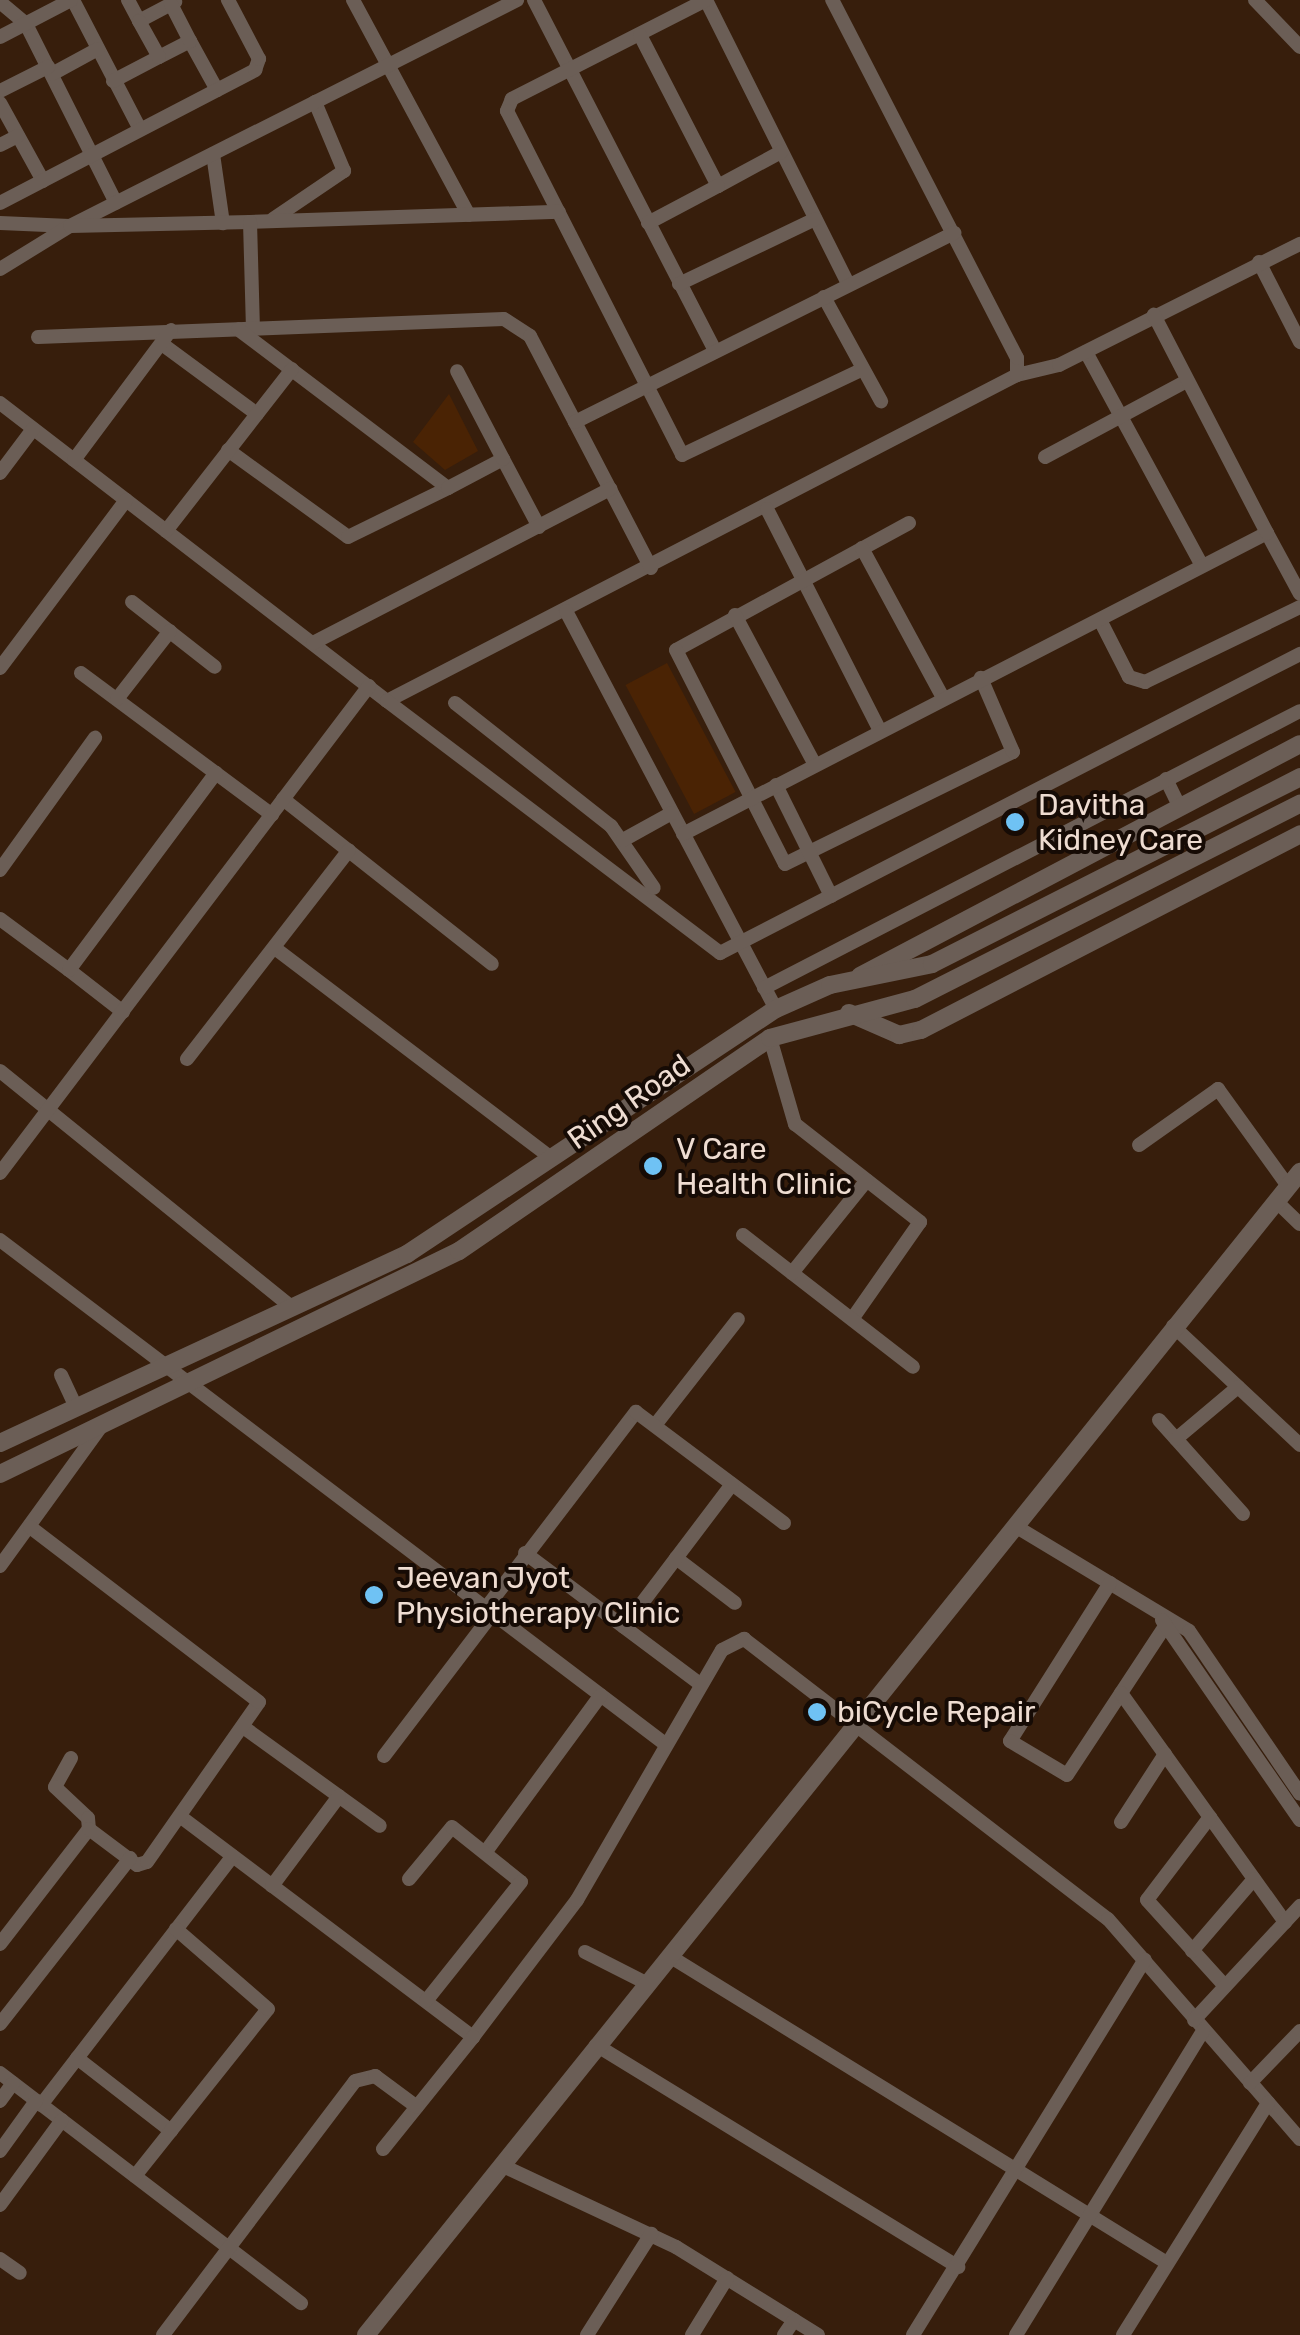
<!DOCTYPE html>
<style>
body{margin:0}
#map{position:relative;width:1300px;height:2335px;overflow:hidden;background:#371e0c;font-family:Rubik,sans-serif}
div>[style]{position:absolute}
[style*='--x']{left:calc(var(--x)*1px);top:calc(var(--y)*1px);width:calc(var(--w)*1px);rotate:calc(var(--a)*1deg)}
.green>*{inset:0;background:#4a2304;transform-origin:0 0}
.minor>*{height:14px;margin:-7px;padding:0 7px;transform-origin:7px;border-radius:7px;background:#6b5e56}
.tertiary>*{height:18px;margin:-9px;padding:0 9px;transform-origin:9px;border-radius:9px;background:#6b5e56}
.dots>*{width:28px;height:28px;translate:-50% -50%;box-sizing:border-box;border:5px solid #160b05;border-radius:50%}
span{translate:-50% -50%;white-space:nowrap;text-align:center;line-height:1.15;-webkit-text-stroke:8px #160b05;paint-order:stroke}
.poi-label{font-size:30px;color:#eedcd1}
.left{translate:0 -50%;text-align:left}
.street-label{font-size:30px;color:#eedcd1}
</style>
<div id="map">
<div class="green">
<i style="clip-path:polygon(449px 394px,478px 451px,445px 470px,413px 442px)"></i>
<i style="left:667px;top:663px;width:146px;height:47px;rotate:62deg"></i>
</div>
<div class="minor">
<i style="--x:73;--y:0;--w:145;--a:62.6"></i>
<i style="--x:128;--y:0;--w:24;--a:62"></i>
<i style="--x:139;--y:21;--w:41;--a:-27.8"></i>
<i style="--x:353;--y:0;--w:244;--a:61.7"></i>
<i style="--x:534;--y:0;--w:395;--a:62.7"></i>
<i style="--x:706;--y:0;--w:318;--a:63.4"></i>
<i style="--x:1255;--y:0;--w:65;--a:46.2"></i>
<i style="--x:704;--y:1;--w:216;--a:153"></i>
<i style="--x:512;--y:99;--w:13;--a:113"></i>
<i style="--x:507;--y:111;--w:386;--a:63"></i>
<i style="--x:682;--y:455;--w:200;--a:-25.4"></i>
<i style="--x:0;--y:2;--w:34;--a:40"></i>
<i style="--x:26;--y:24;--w:200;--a:63.3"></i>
<i style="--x:640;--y:35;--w:170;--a:62.7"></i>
<i style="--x:718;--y:186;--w:72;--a:-28.4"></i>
<i style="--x:0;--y:37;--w:80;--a:-27.5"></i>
<i style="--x:190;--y:41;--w:56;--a:61.1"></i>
<i style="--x:159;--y:57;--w:35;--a:-27"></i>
<i style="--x:190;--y:41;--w:42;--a:-117.2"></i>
<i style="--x:52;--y:74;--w:52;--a:-28.5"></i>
<i style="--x:113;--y:81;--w:52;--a:-27.6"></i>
<i style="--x:159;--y:57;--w:41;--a:-119.1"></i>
<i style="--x:0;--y:91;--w:54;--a:-26.6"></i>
<i style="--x:0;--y:103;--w:89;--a:61.1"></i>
<i style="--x:0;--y:145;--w:20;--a:-27"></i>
<i style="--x:213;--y:154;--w:70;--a:81.8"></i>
<i style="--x:0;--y:203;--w:288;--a:-27.5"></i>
<i style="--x:255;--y:70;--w:12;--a:-70"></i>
<i style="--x:259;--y:59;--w:67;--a:-117.7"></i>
<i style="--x:273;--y:219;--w:86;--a:-34.1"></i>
<i style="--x:344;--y:171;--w:75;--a:-112.8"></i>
<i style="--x:250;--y:222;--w:309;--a:-1.9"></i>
<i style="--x:0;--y:223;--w:70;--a:2.5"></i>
<i style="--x:70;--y:226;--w:501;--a:-26.82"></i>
<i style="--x:648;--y:223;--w:79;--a:-27.9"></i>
<i style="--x:1259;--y:262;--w:90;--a:62.9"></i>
<i style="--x:0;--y:269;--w:82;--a:-31.6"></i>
<i style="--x:70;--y:226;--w:180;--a:-1.3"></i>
<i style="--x:250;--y:222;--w:106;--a:88.4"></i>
<i style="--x:679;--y:284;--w:151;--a:-25.5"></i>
<i style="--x:824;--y:297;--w:119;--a:61.3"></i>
<i style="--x:38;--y:337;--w:466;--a:-2.2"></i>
<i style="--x:504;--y:319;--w:31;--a:33"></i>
<i style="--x:530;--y:336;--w:97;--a:62.4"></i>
<i style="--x:162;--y:344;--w:118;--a:36.4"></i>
<i style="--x:1086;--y:352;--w:241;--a:61.5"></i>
<i style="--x:1017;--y:375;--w:43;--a:-13.4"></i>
<i style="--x:1059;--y:365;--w:270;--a:-26.7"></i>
<i style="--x:0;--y:403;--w:488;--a:37.6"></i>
<i style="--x:387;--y:701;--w:709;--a:-27.36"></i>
<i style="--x:1017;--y:375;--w:17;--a:-90"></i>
<i style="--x:1017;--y:358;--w:403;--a:-117.3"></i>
<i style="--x:228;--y:450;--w:148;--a:35.9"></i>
<i style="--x:348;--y:537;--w:111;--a:-26.1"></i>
<i style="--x:448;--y:488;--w:263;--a:-142.9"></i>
<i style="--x:1045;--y:457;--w:161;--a:-28.2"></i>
<i style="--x:503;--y:459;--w:77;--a:62.1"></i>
<i style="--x:74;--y:460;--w:162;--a:-53.3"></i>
<i style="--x:0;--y:473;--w:55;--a:-53.1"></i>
<i style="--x:448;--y:488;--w:62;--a:-27.8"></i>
<i style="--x:503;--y:459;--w:99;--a:-117.6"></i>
<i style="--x:767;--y:509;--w:249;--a:63"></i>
<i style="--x:909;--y:523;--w:265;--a:151.4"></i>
<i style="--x:676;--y:650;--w:240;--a:63"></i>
<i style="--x:785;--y:864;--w:254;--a:-26.2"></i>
<i style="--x:1013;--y:752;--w:81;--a:-113.4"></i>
<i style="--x:166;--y:531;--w:205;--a:-52.1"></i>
<i style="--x:1267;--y:533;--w:69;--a:61.6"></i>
<i style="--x:862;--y:548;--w:170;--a:61.6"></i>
<i style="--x:651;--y:568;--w:165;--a:-117.5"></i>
<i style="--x:575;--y:422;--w:424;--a:-26.5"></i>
<i style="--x:132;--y:602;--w:105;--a:38.1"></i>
<i style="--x:566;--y:611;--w:450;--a:62.2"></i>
<i style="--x:735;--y:615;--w:170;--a:61.9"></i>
<i style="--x:1100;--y:620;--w:64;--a:63"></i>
<i style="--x:1129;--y:677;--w:17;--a:17"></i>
<i style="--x:1145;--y:682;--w:172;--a:-25.8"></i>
<i style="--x:313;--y:643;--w:335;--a:-27.4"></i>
<i style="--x:0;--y:668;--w:210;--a:-53.1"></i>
<i style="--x:81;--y:673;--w:238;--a:36.6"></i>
<i style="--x:117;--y:699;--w:86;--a:-52.1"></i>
<i style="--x:387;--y:701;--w:418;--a:37.1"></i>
<i style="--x:720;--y:953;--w:653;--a:-27.27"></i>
<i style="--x:455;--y:703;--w:199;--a:38.3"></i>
<i style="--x:611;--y:826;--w:75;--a:55.3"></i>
<i style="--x:1166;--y:779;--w:30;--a:64"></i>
<i style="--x:776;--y:785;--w:124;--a:63.6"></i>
<i style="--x:283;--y:799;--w:266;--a:38.3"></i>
<i style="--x:683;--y:834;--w:657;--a:-27.27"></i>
<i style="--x:1267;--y:533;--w:246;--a:-117.4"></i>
<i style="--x:623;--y:840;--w:56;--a:-28.9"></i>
<i style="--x:0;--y:870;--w:163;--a:-54.3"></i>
<i style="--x:0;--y:919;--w:86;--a:36.5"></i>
<i style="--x:276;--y:949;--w:344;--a:37.2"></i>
<i style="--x:764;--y:988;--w:603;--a:-27.33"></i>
<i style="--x:123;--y:1012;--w:68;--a:-142.1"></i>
<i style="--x:69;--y:970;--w:246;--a:-53.3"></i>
<i style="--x:770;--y:1038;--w:90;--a:73.8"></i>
<i style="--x:795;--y:1124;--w:159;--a:38.1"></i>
<i style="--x:920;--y:1222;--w:118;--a:125"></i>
<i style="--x:187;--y:1059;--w:264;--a:-52.2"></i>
<i style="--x:0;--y:1071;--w:377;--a:39"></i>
<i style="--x:1139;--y:1145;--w:97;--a:-35.3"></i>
<i style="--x:1218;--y:1089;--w:120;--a:54.2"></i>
<i style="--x:0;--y:1173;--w:611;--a:-52.85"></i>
<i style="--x:1276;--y:1201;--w:33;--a:44"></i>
<i style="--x:743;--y:1235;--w:215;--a:37.8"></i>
<i style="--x:0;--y:1240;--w:833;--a:37.15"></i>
<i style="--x:792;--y:1273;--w:119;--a:-51.1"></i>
<i style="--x:1173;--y:1326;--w:174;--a:43.1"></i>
<i style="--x:61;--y:1375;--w:35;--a:65"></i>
<i style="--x:1159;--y:1420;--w:126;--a:48.2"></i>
<i style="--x:656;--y:1424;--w:133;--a:-52"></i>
<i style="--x:1176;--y:1439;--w:81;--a:-40"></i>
<i style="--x:1015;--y:1526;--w:203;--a:31.1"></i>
<i style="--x:1189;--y:1631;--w:197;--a:55.7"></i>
<i style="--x:525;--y:1553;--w:217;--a:36.8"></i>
<i style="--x:676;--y:1558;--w:74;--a:37.3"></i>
<i style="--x:0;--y:1566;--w:174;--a:-54.1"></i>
<i style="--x:1110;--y:1583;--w:187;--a:122.3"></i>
<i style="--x:1010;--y:1741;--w:66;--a:30.8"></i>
<i style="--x:1067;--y:1775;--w:180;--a:-56.6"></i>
<i style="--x:486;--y:1608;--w:247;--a:-52.6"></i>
<i style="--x:636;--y:1412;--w:185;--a:36.9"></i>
<i style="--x:1162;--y:1620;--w:243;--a:55.4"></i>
<i style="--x:624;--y:1627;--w:179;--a:-52.9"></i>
<i style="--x:1121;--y:1693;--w:282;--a:54.4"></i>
<i style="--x:246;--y:1729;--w:165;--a:35.9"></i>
<i style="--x:384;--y:1756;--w:180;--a:-52.7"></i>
<i style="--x:71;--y:1758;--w:33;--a:119"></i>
<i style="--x:55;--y:1787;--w:45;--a:43.2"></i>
<i style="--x:88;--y:1818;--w:11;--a:85"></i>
<i style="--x:181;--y:1817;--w:366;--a:37"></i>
<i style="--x:473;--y:2037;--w:172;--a:-52.8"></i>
<i style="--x:577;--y:1900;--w:289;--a:-59.9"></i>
<i style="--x:722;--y:1650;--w:25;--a:-27"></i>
<i style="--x:744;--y:1639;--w:459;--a:37.6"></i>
<i style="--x:1108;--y:1919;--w:292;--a:48.9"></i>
<i style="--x:1210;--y:1817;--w:104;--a:127.2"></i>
<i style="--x:1147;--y:1900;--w:116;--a:47.8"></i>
<i style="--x:1121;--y:1822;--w:81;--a:-57.1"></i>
<i style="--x:487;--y:1850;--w:192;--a:-53.7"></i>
<i style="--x:409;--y:1879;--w:67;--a:-50.4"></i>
<i style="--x:452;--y:1827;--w:88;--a:38.6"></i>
<i style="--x:521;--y:1882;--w:152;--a:128.6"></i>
<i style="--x:272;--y:1886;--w:112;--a:-53.3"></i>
<i style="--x:0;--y:1944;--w:145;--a:-52.3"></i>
<i style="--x:89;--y:1829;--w:60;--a:36.9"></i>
<i style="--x:137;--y:1865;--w:10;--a:-17"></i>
<i style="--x:147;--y:1862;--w:195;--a:-55"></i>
<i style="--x:259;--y:1702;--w:288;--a:-142.6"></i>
<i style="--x:1192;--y:1951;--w:95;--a:-49.3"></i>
<i style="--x:585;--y:1952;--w:71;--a:26.9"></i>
<i style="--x:671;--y:1957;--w:583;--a:31.67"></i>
<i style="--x:1194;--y:2020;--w:156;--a:-47.1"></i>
<i style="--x:0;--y:2024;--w:211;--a:-51.9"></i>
<i style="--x:596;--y:2045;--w:425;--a:31.5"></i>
<i style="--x:77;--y:2058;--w:119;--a:37.8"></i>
<i style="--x:0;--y:2073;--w:379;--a:37.4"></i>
<i style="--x:1250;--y:2083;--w:72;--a:-46.1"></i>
<i style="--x:0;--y:2101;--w:22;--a:-54"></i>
<i style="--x:41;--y:2105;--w:314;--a:-52.4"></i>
<i style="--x:383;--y:2149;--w:144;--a:-51.2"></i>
<i style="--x:0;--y:2151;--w:62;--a:-54.2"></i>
<i style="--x:501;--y:2165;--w:193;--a:25.1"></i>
<i style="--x:676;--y:2247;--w:167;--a:31.8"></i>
<i style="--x:135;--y:2176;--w:213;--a:-51.5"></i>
<i style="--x:268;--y:2009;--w:122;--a:-139"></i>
<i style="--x:0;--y:2205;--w:105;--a:-53.9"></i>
<i style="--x:0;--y:2259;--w:24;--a:35"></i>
<i style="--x:163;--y:2335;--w:318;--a:-52.9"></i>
<i style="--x:355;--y:2081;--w:21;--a:-14"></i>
<i style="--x:375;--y:2076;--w:52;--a:36.4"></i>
<i style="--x:587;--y:2335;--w:120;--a:-57.6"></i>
<i style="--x:692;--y:2335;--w:67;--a:-58.4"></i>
<i style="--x:784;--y:2335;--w:18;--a:-56"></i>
<i style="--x:913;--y:2335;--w:441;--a:-58.3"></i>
<i style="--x:1016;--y:2335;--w:357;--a:-58.4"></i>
<i style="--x:1123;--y:2335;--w:274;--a:-58"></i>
</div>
<div class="tertiary">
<i style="--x:860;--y:976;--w:497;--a:-27.8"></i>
<i style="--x:849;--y:1013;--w:55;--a:23.7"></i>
<i style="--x:899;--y:1035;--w:23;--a:-13"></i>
<i style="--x:921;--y:1030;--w:427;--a:-27.3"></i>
<i style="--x:0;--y:1443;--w:449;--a:-24.9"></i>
<i style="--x:407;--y:1254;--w:443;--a:-33.6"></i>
<i style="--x:776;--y:1009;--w:59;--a:-24"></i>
<i style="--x:830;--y:985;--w:104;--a:-11.6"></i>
<i style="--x:932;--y:964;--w:413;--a:-26.9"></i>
<i style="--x:0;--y:1474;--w:510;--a:-25.91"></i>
<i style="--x:459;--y:1251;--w:377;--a:-34.4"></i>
<i style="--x:770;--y:1038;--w:150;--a:-15.1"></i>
<i style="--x:915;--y:999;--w:432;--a:-26.9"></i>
<i style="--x:366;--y:2335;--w:1492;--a:-51.23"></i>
</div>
<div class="dots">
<i style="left:1015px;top:822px;background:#6fc2f4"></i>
<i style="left:653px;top:1166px;background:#6fc2f4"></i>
<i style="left:374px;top:1595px;background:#6fc2f4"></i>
<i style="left:817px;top:1712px;background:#6fc2f4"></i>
</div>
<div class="poi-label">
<span class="left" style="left:1038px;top:822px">Davitha<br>Kidney Care</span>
<span class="left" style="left:676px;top:1166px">V Care<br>Health Clinic</span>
<span class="left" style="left:396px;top:1595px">Jeevan Jyot<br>Physiotherapy Clinic</span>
<span class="left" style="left:837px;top:1712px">biCycle Repair</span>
</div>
<div class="street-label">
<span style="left:629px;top:1102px;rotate:-35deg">Ring Road</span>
</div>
</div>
